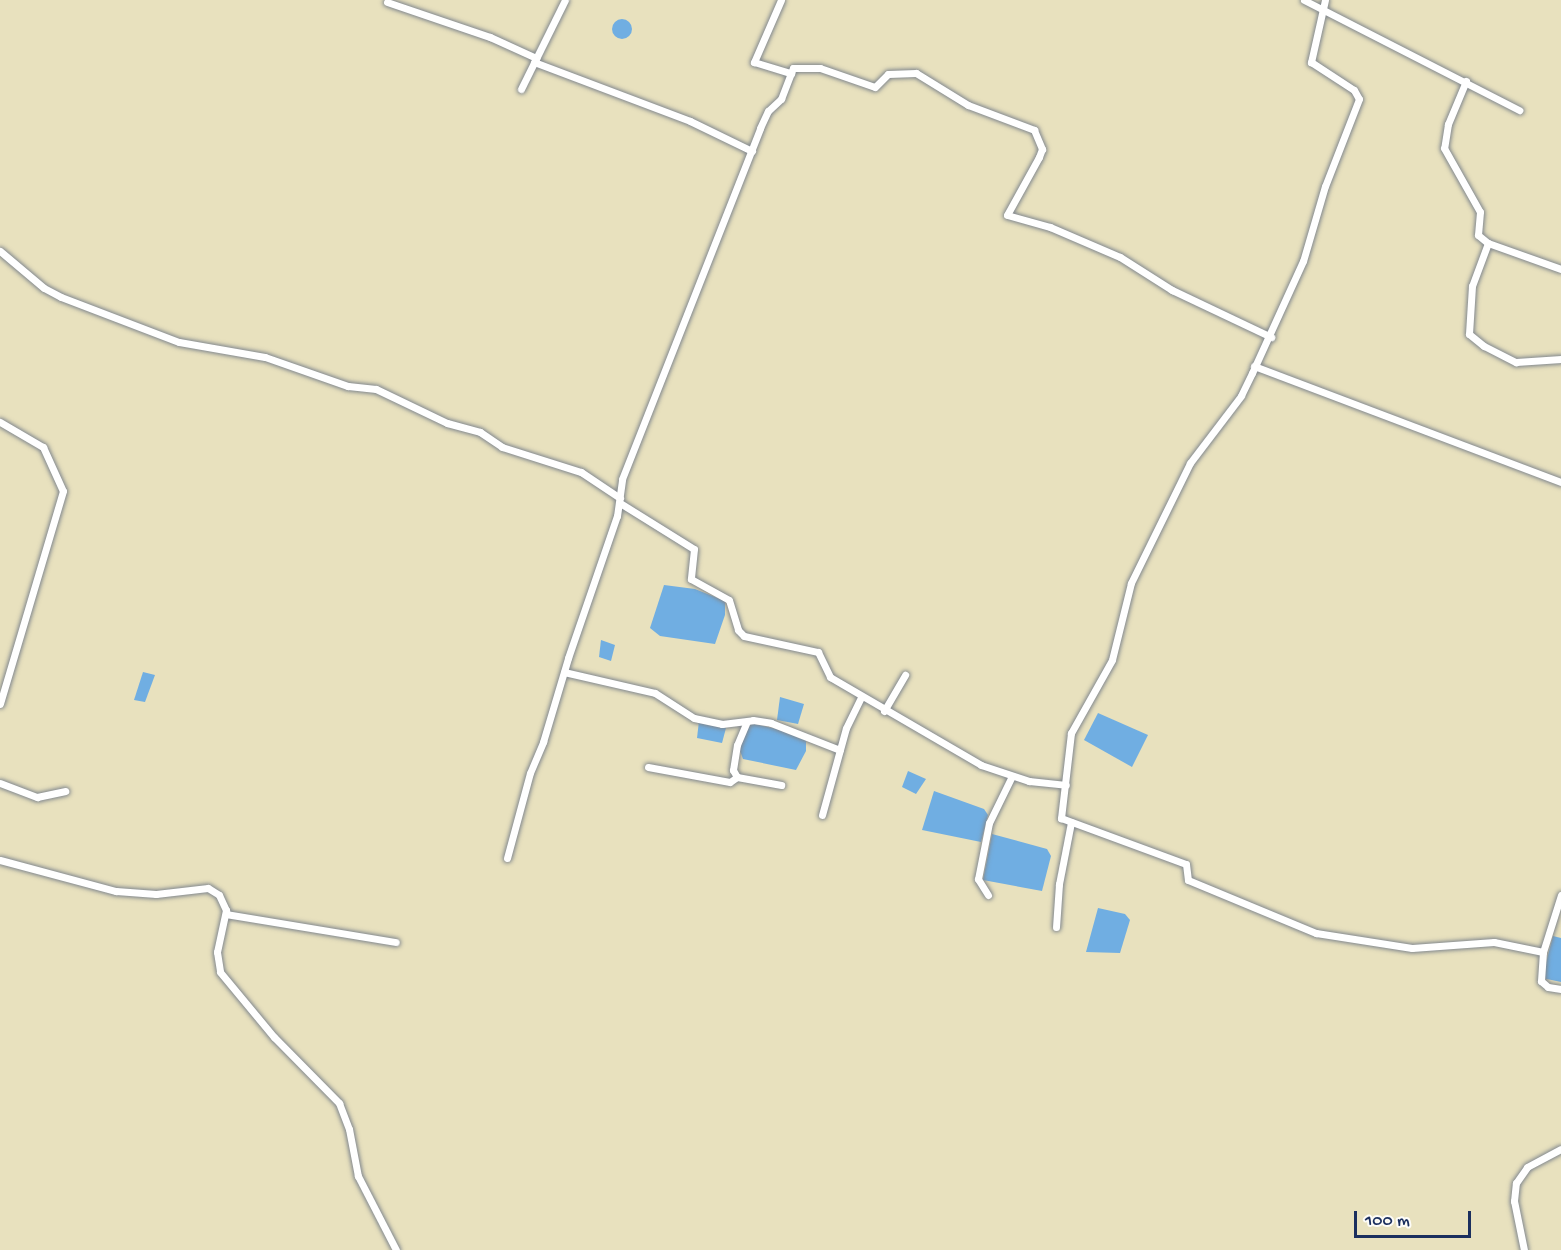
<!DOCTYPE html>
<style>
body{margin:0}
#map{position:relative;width:1561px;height:1250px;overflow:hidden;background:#e8e1be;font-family:"Gochi Hand",sans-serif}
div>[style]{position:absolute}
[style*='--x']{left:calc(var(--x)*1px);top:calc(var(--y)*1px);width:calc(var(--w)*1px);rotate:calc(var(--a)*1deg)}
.water>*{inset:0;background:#70aee2}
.round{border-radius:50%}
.roads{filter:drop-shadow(0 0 2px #82888e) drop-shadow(0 0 2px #82888e)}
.minor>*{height:7px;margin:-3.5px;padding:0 3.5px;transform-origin:3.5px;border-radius:3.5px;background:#fff}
span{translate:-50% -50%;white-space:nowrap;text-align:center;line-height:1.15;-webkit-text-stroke:4.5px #fdfcf7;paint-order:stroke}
.scale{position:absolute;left:1354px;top:1211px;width:117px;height:27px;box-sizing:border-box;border:3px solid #1b2f5e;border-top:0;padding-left:8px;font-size:18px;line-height:21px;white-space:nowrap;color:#1b2f5e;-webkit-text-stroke:4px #fdfcf7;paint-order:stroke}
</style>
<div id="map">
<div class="water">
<i class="round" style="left:612px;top:19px;width:20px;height:20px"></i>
<i style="clip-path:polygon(664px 585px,695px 589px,725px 601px,725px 615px,715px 644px,660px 636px,650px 628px)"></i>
<i style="clip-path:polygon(601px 640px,615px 645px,611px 661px,599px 657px)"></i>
<i style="clip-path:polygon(143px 672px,155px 675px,145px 702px,134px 700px)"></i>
<i style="clip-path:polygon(780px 697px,804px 704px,798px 724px,777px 720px)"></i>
<i style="clip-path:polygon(1098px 713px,1148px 735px,1132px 767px,1084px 740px)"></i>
<i style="clip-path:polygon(699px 721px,726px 728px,722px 743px,697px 738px)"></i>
<i style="clip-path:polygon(750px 723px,800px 734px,806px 740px,806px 751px,796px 770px,743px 759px,739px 748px)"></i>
<i style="clip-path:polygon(908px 771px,926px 779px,916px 794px,902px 787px)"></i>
<i style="clip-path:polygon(934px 791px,984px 809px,988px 815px,981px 842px,922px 830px)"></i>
<i style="clip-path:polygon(992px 834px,1047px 849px,1051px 856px,1042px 891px,983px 880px)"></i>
<i style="clip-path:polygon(1098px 908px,1125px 914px,1130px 920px,1120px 953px,1086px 952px)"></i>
<i style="clip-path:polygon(1553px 936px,1561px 938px,1561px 982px,1542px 978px)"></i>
</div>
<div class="roads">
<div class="minor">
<i style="--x:781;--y:0;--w:68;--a:113.5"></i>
<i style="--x:754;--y:62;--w:39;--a:17"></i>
<i style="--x:1304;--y:0;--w:242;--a:27.1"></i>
<i style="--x:1325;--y:0;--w:64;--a:102.7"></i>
<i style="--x:1311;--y:62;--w:51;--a:33.1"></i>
<i style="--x:1354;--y:90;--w:10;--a:61"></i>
<i style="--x:1359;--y:99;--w:93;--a:111.3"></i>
<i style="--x:1325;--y:186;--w:78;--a:106.3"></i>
<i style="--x:1303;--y:261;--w:123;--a:114.5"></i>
<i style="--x:1252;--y:373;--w:25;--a:116"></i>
<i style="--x:1241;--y:396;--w:84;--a:127.3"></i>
<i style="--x:1190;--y:463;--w:134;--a:116.2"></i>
<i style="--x:1131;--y:583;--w:79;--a:103.9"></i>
<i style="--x:1112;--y:660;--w:84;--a:119.3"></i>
<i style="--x:1071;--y:733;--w:86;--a:96.7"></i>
<i style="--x:1061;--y:818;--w:133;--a:20.2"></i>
<i style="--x:1186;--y:864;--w:16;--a:83"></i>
<i style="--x:1188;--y:880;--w:139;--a:22.5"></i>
<i style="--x:1316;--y:933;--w:97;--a:8.9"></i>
<i style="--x:1412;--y:948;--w:82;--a:-4.2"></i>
<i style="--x:1494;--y:942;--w:50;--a:11.5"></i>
<i style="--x:1543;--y:952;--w:29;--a:94"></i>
<i style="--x:1541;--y:981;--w:9;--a:41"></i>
<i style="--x:1548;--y:987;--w:13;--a:9"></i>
<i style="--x:387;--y:2;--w:109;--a:18.8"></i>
<i style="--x:490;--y:37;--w:51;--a:24.5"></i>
<i style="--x:534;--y:62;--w:167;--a:20.7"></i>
<i style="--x:690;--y:121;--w:69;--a:25.8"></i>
<i style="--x:1466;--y:81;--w:47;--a:112.7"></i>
<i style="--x:1448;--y:124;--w:24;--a:99"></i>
<i style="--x:1444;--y:148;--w:73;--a:60.6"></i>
<i style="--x:1480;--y:212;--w:23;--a:95"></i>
<i style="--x:1478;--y:235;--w:13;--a:39"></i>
<i style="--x:1488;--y:243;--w:77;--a:19.6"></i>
<i style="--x:521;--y:89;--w:99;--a:-63.7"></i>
<i style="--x:1488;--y:243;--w:46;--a:110.4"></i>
<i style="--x:1472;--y:286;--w:48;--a:93.6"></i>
<i style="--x:1469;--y:334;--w:19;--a:39"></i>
<i style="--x:1484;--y:346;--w:36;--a:27"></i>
<i style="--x:1516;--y:362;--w:45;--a:-3.8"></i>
<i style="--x:0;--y:251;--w:57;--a:40.1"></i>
<i style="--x:44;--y:288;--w:19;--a:28"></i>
<i style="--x:61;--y:297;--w:126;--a:20.9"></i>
<i style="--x:179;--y:342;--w:87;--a:9.9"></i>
<i style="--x:265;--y:357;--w:88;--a:19.3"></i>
<i style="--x:348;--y:386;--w:28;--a:6"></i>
<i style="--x:376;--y:389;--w:79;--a:25.6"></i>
<i style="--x:447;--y:423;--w:34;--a:15"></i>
<i style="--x:480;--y:432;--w:27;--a:34"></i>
<i style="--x:502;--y:447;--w:83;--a:17.6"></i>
<i style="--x:581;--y:472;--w:47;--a:33.7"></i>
<i style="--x:1254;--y:366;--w:328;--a:20.7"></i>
<i style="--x:0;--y:422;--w:50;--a:30.2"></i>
<i style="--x:43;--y:447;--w:48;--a:65.6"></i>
<i style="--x:63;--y:491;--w:222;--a:106.5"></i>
<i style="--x:620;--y:503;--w:87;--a:31.9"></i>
<i style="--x:694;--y:549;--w:30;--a:96"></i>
<i style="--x:691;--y:579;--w:43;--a:28.9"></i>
<i style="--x:729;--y:600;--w:31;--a:73"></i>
<i style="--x:738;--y:630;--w:8;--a:45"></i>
<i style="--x:744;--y:636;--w:76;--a:12.2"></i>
<i style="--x:818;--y:652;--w:28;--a:64"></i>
<i style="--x:830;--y:677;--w:175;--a:30.2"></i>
<i style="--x:981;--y:765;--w:51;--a:18.4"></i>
<i style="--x:1029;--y:781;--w:37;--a:6"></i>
<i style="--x:564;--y:672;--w:93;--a:13"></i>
<i style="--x:655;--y:693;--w:46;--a:32.7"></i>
<i style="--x:694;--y:718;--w:29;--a:12"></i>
<i style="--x:722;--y:724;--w:31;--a:-7"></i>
<i style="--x:753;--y:720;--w:18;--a:9"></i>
<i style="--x:771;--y:723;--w:74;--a:21.4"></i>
<i style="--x:884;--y:711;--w:42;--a:-59.7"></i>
<i style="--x:648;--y:767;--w:83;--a:10.4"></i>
<i style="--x:730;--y:782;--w:9;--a:-36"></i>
<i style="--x:737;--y:777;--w:45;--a:10.3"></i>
<i style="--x:737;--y:777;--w:8;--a:-120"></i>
<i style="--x:733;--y:770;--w:25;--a:-81"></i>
<i style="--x:737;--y:745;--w:25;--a:-67"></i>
<i style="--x:0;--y:783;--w:40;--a:21"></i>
<i style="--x:37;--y:797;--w:29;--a:-12"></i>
<i style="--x:822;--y:815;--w:90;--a:-74.6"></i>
<i style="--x:846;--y:728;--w:34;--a:-64"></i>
<i style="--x:507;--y:858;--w:88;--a:-74.9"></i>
<i style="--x:530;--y:773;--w:34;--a:-67"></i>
<i style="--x:543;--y:742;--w:88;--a:-73.4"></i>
<i style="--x:568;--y:658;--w:150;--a:-71"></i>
<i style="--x:617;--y:516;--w:37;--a:-82"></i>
<i style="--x:622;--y:479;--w:377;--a:-68.5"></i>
<i style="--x:760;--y:128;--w:19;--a:-65"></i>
<i style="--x:768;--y:111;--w:18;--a:-43"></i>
<i style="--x:781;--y:99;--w:33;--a:-69"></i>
<i style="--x:793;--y:68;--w:27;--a:0"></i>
<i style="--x:820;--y:68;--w:58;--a:19.1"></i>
<i style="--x:875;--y:87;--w:18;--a:-45"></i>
<i style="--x:888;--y:74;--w:28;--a:-2"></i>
<i style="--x:916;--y:73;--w:61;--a:31.6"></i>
<i style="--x:968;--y:105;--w:71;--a:20.7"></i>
<i style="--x:1034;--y:130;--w:21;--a:67"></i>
<i style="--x:1042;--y:149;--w:9;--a:111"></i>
<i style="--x:1039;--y:157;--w:66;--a:118.9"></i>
<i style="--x:1007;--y:215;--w:45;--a:15.6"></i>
<i style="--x:1050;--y:227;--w:76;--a:23.2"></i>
<i style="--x:1120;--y:257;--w:62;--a:32.4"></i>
<i style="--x:1172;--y:290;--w:110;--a:25.4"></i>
<i style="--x:0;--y:860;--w:120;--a:15"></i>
<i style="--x:116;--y:891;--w:40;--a:4.3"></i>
<i style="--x:156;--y:894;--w:52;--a:-6.6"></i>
<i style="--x:208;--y:888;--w:13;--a:32"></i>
<i style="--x:219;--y:895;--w:17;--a:65"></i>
<i style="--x:226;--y:910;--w:43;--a:102.1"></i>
<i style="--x:217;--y:952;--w:20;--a:81"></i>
<i style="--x:220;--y:972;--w:85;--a:50.3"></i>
<i style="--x:274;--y:1037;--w:93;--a:45.4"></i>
<i style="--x:339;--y:1103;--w:28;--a:69"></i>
<i style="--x:349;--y:1129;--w:48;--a:79.2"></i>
<i style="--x:358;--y:1176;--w:83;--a:62.8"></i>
<i style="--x:988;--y:895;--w:19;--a:-122"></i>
<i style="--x:978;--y:879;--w:57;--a:-78.9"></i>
<i style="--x:989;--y:823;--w:52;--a:-63.9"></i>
<i style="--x:226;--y:914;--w:172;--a:9.4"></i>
<i style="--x:1056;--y:927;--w:43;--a:-86"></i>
<i style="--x:1059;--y:884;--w:63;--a:-79"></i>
<i style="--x:1543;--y:952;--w:60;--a:-72.5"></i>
<i style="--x:1524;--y:1250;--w:50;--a:-101.5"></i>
<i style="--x:1514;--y:1201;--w:18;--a:-84"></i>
<i style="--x:1516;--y:1183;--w:19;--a:-55"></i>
<i style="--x:1527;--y:1167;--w:38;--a:-28"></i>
</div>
</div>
<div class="scale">100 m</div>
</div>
